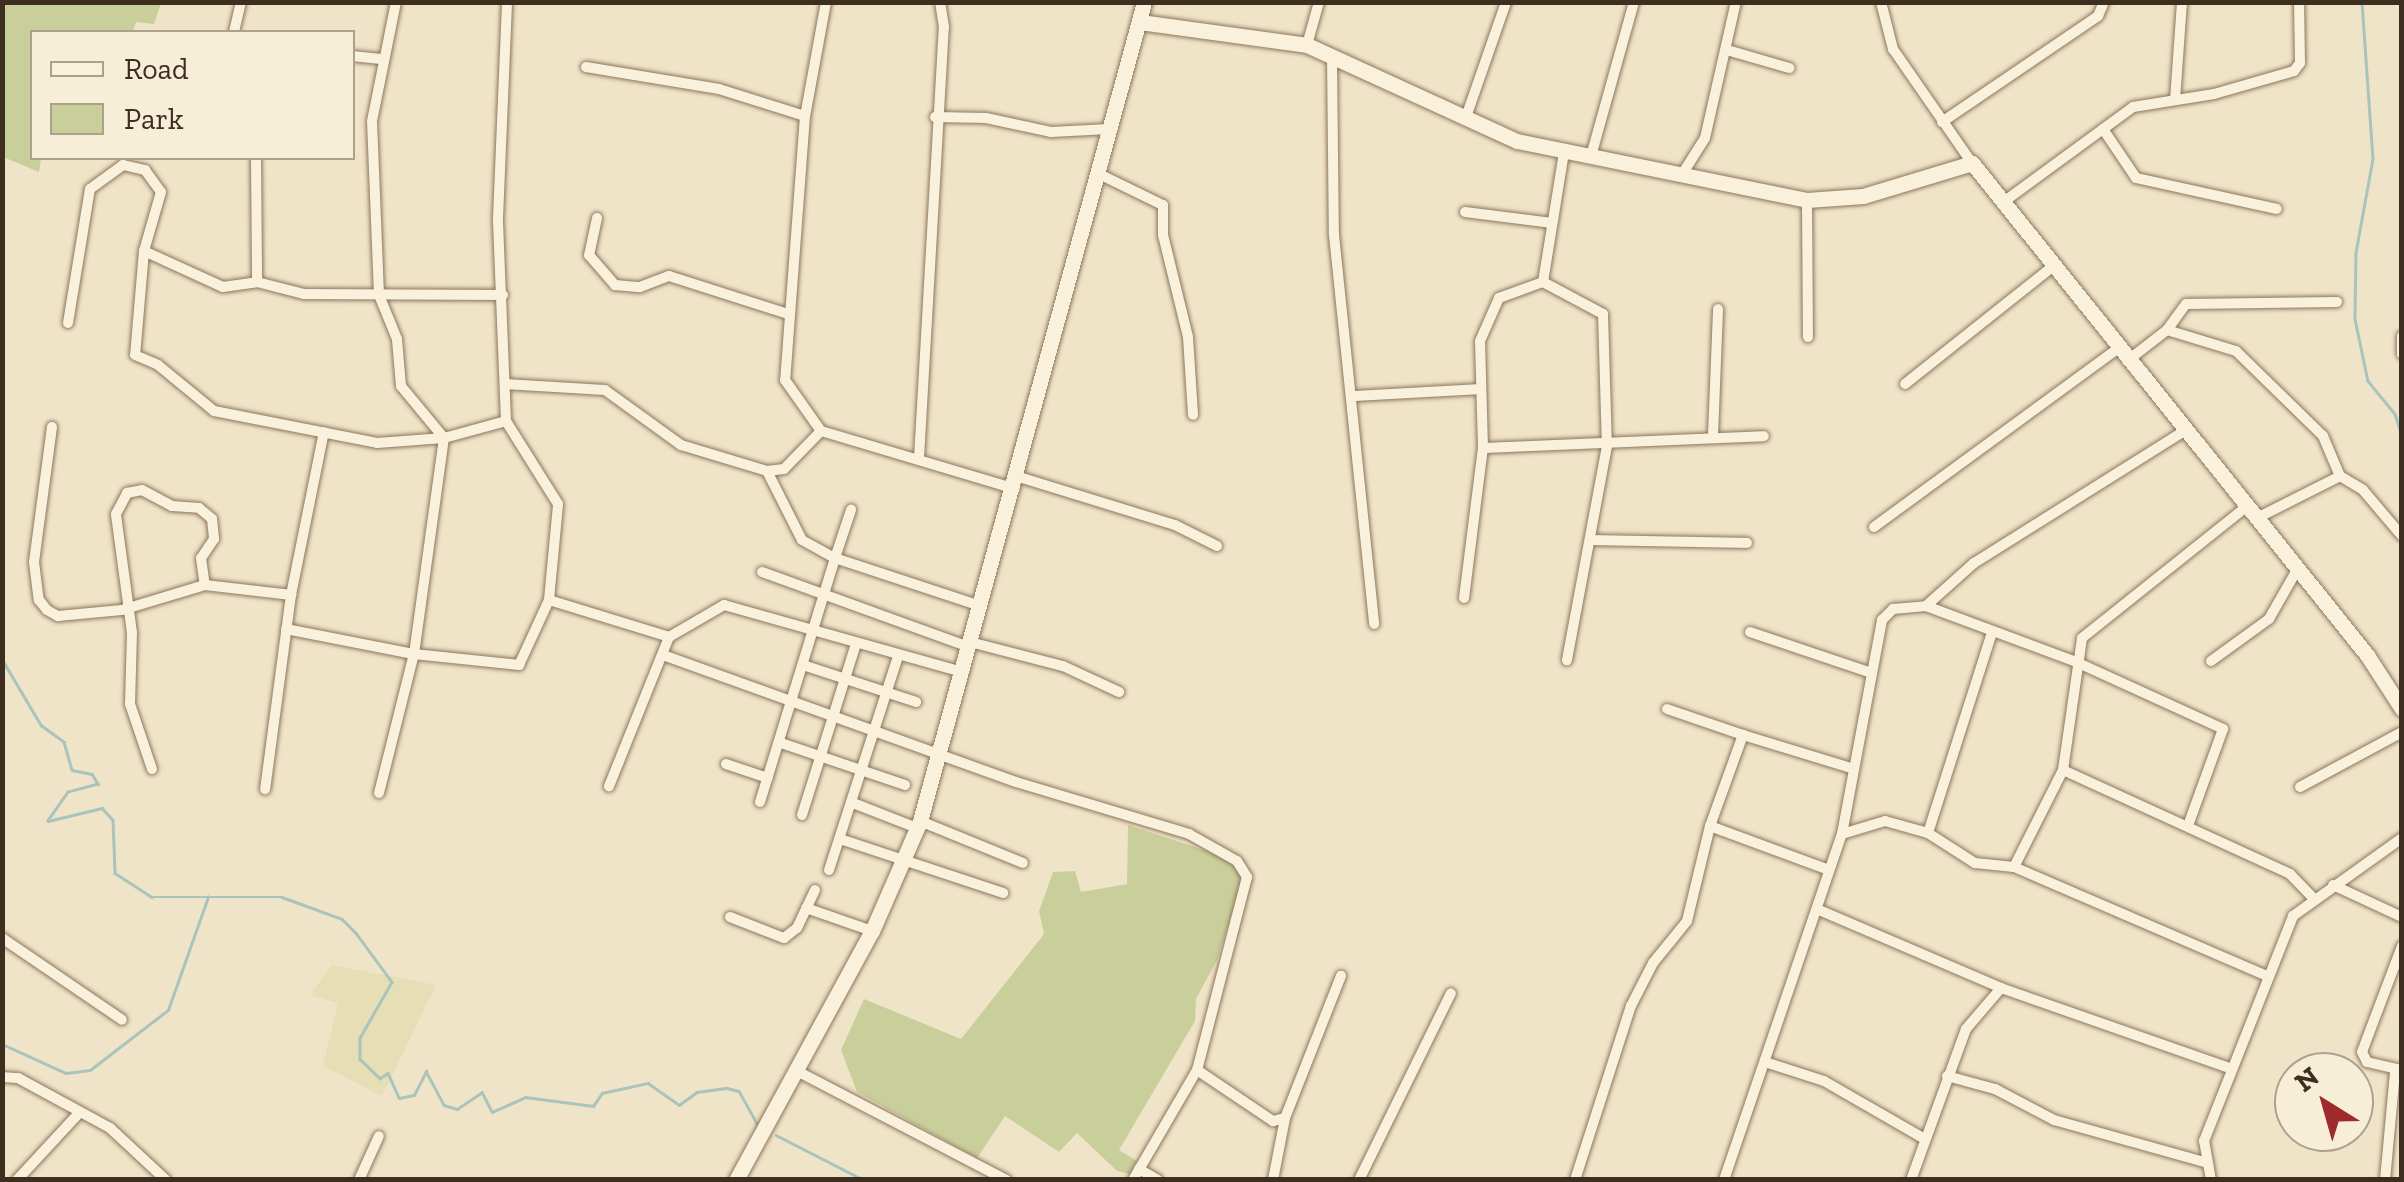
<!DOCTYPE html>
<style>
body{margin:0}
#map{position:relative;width:2404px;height:1182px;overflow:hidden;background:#f0e4c8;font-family:"Zilla Slab",serif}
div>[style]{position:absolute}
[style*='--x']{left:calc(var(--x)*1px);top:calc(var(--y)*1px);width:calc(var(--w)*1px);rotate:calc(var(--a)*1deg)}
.farmland>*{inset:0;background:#e6deb5}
.green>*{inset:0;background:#c9cf9b}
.stream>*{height:2.5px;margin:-1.25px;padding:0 1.25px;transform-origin:1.25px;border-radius:1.25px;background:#a9c4bc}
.roads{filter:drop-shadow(0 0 2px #8d765c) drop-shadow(0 0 2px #8d765c)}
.street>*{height:10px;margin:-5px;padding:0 5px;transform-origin:5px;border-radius:5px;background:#faf1dc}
.secondary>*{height:15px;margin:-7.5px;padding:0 7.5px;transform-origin:7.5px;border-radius:7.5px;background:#faf1dc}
span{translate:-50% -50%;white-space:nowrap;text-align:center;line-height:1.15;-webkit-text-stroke:8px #f7eed8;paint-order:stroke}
.frame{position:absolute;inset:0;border:5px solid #3d2e20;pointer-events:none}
.legend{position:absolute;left:30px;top:30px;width:325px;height:130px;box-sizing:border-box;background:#f7eed8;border:2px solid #ada18e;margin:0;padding:12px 18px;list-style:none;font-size:30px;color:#3d2e20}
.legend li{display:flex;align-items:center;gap:20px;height:50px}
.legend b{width:50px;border:2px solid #ada18e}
.north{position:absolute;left:2274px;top:1052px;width:100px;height:100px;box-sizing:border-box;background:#f7eed8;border:2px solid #ada18e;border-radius:50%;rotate:323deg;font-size:28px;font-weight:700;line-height:40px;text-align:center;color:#3d2e20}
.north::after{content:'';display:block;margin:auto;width:35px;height:45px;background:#9e2a2b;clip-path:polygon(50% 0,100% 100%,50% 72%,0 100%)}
</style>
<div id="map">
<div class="farmland">
<i style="clip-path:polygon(332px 965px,436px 985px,382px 1096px,323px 1066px,338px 1003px,310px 995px)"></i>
</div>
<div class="green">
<i style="clip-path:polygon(2px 3px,161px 3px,154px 24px,136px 22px,133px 32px,32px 32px,32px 158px,41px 158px,39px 172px,3px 157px)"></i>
<i style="clip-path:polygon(1128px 825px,1228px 858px,1244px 875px,1217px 960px,1196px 999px,1195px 1021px,1119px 1150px,1137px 1161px,1130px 1174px,1117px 1171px,1077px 1133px,1059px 1152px,1005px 1116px,977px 1158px,857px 1092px,841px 1050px,864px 999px,961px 1039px,1044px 934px,1039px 911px,1053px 872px,1075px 871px,1081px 892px,1127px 884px)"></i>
</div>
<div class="stream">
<i style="--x:2362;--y:2;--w:157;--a:86"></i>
<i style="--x:2373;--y:159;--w:96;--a:100.3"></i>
<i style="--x:2356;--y:253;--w:66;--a:90.9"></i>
<i style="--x:2355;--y:319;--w:63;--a:78.2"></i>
<i style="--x:2368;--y:381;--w:43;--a:50.7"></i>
<i style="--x:2395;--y:414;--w:22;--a:72"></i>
<i style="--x:2;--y:659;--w:77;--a:59.4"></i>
<i style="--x:41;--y:725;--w:29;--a:36"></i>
<i style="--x:64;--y:742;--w:29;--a:74"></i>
<i style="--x:72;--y:770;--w:20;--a:11"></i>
<i style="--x:92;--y:774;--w:12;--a:59"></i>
<i style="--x:98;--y:784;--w:31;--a:165"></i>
<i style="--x:68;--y:792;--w:35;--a:125"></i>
<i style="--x:48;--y:821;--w:56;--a:-13.5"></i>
<i style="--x:102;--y:808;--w:16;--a:47"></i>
<i style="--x:113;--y:820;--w:53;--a:87.8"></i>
<i style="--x:115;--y:873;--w:44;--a:33"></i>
<i style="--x:152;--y:897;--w:130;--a:0"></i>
<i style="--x:282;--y:897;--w:64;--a:20.1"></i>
<i style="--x:342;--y:919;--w:20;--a:45"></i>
<i style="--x:356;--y:933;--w:61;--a:53.7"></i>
<i style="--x:392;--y:982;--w:64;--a:119.7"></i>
<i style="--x:360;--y:1038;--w:21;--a:90"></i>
<i style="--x:360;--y:1059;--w:28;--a:44"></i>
<i style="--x:380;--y:1078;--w:9;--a:-32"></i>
<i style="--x:388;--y:1073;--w:27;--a:66"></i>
<i style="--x:399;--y:1098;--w:15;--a:-11"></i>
<i style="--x:414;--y:1095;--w:27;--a:-63"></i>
<i style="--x:426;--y:1071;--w:38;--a:62"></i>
<i style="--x:444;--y:1105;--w:14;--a:17"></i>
<i style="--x:457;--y:1109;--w:30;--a:-34"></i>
<i style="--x:482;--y:1092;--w:22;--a:63"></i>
<i style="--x:492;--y:1112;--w:36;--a:-24"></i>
<i style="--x:525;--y:1097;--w:69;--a:7.5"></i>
<i style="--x:593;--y:1106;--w:16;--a:-55"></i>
<i style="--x:602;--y:1093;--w:47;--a:-12.3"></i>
<i style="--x:648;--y:1083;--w:38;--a:35"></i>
<i style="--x:679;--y:1105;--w:22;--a:-36"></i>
<i style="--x:697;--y:1092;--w:30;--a:-8"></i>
<i style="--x:727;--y:1088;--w:12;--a:14"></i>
<i style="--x:739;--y:1091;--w:41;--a:60.9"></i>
<i style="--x:2;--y:1044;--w:70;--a:24.4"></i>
<i style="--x:66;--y:1073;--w:24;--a:-7"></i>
<i style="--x:90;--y:1070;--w:98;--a:-37.6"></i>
<i style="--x:168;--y:1010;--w:120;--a:-70.5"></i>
<i style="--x:776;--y:1135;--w:99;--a:27.1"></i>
</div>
<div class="roads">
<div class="street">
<i style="--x:826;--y:2;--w:116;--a:100.4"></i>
<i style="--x:805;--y:116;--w:265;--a:94.3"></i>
<i style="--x:785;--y:380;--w:62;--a:54.8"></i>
<i style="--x:821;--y:431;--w:202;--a:16.6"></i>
<i style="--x:1881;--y:2;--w:49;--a:75.7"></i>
<i style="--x:1893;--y:49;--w:139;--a:55.3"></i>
<i style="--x:234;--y:32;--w:31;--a:-77"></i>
<i style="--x:1307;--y:45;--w:45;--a:-74.4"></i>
<i style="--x:1727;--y:50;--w:65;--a:16.2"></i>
<i style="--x:352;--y:56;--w:29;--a:6"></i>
<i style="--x:1332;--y:56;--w:179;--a:89.4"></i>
<i style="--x:1334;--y:235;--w:391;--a:84.1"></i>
<i style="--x:586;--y:67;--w:135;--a:9.4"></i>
<i style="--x:719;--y:89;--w:90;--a:17.4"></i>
<i style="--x:2175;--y:100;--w:98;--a:-85.9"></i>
<i style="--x:935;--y:117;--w:51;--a:1.1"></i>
<i style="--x:986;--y:118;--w:66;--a:12.2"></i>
<i style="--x:1051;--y:132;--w:58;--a:-3"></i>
<i style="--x:1465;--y:120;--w:125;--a:-70.8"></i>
<i style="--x:1942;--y:122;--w:189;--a:-34.2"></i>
<i style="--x:2098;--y:16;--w:15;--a:-67"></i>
<i style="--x:2103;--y:129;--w:59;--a:56"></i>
<i style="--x:2136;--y:178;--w:144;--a:12.4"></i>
<i style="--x:1591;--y:156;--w:160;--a:-74.4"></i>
<i style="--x:256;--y:158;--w:124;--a:89.5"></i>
<i style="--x:1097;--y:173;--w:73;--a:25.9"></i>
<i style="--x:1163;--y:205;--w:30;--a:90"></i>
<i style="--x:1163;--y:235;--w:105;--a:76.2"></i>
<i style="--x:1188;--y:337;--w:78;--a:86.3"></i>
<i style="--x:1681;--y:176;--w:45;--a:-57.7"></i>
<i style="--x:1705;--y:138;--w:139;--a:-77.2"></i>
<i style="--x:1807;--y:200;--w:137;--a:89.6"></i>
<i style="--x:2002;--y:203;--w:162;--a:-36.2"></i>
<i style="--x:2133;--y:107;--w:82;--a:-9.1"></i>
<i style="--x:2214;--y:94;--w:83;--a:-16"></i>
<i style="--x:2294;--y:71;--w:10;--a:-53"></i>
<i style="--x:2300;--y:63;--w:61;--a:-90.9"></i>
<i style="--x:1465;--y:212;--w:88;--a:7.2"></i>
<i style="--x:597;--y:218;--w:38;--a:102"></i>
<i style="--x:589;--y:255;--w:40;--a:49"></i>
<i style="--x:615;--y:285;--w:25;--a:5"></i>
<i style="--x:640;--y:287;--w:31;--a:-21"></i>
<i style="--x:669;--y:276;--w:125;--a:17.7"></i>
<i style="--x:144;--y:251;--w:104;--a:94.9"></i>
<i style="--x:135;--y:355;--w:25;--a:23"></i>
<i style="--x:158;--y:365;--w:72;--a:39.4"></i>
<i style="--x:214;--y:411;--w:166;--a:11.1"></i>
<i style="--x:377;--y:443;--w:67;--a:-4.3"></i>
<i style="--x:444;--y:438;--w:64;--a:-15.3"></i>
<i style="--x:1543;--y:282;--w:132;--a:-80.8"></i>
<i style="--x:68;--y:323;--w:136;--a:-80.7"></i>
<i style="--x:90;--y:189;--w:41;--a:-36"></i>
<i style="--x:123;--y:165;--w:23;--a:13"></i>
<i style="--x:145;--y:170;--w:27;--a:54"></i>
<i style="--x:161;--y:192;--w:61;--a:106.1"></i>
<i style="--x:144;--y:251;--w:87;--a:24.5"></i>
<i style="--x:223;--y:287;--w:34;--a:-8"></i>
<i style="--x:257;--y:282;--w:49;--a:14.3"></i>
<i style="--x:304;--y:294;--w:199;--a:0.3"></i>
<i style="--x:2167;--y:330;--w:32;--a:-54"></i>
<i style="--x:2186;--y:304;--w:151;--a:-0.8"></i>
<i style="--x:2402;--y:336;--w:18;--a:90"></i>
<i style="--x:2127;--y:361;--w:51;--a:-37.8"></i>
<i style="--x:2167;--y:330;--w:72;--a:16.9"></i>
<i style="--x:2236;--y:351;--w:122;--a:44.3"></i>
<i style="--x:2323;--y:436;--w:43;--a:67"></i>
<i style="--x:2340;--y:476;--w:27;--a:31"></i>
<i style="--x:2363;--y:490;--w:60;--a:49.7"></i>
<i style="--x:505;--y:384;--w:100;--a:3.4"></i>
<i style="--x:605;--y:390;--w:94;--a:35.9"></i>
<i style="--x:681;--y:445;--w:90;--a:16.8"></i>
<i style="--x:767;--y:471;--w:17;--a:-7"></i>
<i style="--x:784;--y:469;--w:53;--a:-45.8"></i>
<i style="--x:1905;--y:384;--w:186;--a:-38.5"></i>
<i style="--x:1355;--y:396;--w:126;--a:-3.2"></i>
<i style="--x:52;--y:427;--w:136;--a:97.6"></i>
<i style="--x:34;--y:562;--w:38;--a:83"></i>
<i style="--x:39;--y:600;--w:13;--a:51"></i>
<i style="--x:47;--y:610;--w:13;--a:29"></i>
<i style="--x:58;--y:616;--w:64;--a:-5.4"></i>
<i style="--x:122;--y:610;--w:87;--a:-16.8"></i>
<i style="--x:205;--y:585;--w:87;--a:6.6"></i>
<i style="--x:291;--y:595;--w:196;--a:97.6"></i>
<i style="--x:1713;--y:435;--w:126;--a:-87.7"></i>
<i style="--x:1483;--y:448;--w:281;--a:-2.4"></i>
<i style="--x:919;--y:458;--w:432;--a:-86.7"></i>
<i style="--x:944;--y:27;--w:25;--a:-99"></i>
<i style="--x:767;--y:471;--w:77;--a:63.1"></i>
<i style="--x:802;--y:540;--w:38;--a:29"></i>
<i style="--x:835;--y:558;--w:51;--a:-71.6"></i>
<i style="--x:1019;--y:477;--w:163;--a:17.1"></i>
<i style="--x:1175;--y:525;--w:47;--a:26.6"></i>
<i style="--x:2255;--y:519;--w:95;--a:-26.8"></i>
<i style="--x:1874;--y:527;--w:301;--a:-36.2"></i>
<i style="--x:1594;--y:540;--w:153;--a:1.1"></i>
<i style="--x:762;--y:572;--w:220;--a:19.9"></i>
<i style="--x:291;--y:595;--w:166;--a:-78.6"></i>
<i style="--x:1464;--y:598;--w:151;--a:-82.8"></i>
<i style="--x:1483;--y:448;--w:107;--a:-91.6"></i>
<i style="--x:1480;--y:341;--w:47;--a:-66.2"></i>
<i style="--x:1499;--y:298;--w:47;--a:-20"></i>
<i style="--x:1543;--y:282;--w:68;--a:28.1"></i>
<i style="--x:1603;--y:314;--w:132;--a:88.3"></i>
<i style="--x:1607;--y:446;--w:218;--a:100.6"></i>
<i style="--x:549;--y:600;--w:126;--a:17.1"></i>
<i style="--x:669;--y:637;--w:161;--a:111.9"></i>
<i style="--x:1926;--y:606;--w:158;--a:20.4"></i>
<i style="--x:2074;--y:661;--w:164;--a:24.5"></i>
<i style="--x:2223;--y:729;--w:100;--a:109.9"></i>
<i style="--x:286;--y:629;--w:130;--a:11.1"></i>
<i style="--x:414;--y:654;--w:106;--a:6"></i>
<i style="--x:519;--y:665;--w:72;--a:-65.2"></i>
<i style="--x:549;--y:600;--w:96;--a:-84.6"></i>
<i style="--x:558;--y:504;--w:98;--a:-122.1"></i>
<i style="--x:506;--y:421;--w:203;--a:-92.3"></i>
<i style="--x:498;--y:218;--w:216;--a:-87.6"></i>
<i style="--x:1750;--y:632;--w:126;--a:18.6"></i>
<i style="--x:669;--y:637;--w:64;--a:-30.2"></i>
<i style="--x:724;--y:605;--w:247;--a:15.7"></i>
<i style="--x:970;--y:642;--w:96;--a:14.5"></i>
<i style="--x:1063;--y:666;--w:62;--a:24.9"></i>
<i style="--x:663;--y:655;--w:375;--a:19.8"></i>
<i style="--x:1016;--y:782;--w:181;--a:16.7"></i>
<i style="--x:1189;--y:834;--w:55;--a:29.4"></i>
<i style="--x:1237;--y:861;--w:19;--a:58"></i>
<i style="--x:1247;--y:877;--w:199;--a:104.5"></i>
<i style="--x:1197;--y:1070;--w:127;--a:120.2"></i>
<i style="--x:2211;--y:661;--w:72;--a:-35.9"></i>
<i style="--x:2269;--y:619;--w:56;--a:-60.3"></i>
<i style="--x:806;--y:666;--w:116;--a:18.1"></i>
<i style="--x:1667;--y:709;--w:80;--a:18.9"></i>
<i style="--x:781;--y:743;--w:131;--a:18.7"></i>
<i style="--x:726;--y:764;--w:44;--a:18.4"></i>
<i style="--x:152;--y:769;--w:69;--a:-108.7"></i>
<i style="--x:130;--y:704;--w:71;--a:-88.4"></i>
<i style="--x:132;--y:633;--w:120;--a:-97.7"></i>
<i style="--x:116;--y:514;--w:24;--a:-62"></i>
<i style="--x:127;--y:493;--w:15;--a:-11"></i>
<i style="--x:142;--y:490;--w:34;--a:28"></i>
<i style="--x:172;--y:506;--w:27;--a:4"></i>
<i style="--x:199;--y:508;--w:17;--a:40"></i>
<i style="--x:212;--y:519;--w:20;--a:84"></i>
<i style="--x:214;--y:539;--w:23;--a:124"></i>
<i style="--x:201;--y:558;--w:27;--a:82"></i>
<i style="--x:2063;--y:770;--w:250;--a:24.6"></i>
<i style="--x:2290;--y:874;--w:33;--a:46"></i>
<i style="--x:2300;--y:787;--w:116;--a:-28.3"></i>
<i style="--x:379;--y:793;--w:143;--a:-75.9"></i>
<i style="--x:414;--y:654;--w:218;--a:-82.1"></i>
<i style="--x:444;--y:438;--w:67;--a:-129.6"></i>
<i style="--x:401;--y:386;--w:47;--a:-94.9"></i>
<i style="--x:397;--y:339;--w:48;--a:-112.2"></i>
<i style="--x:379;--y:295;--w:174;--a:-92.3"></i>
<i style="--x:372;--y:121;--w:121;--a:-78.6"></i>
<i style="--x:760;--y:802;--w:255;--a:-72.9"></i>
<i style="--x:835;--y:558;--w:153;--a:18.3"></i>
<i style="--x:853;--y:803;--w:69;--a:21.3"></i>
<i style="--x:802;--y:815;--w:179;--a:-72.5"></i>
<i style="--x:920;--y:821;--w:111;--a:22.2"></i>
<i style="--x:1928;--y:833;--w:211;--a:-72.3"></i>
<i style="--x:1842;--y:834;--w:45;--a:-16.8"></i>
<i style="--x:1885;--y:821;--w:45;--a:15.6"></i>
<i style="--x:1928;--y:833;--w:56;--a:32.6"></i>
<i style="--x:1975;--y:863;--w:39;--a:6"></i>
<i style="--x:2014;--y:867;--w:275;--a:23.3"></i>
<i style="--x:840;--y:839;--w:172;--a:18.3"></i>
<i style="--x:2014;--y:867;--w:109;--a:-63.2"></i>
<i style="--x:2063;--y:770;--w:133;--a:-81.8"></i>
<i style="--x:2082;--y:638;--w:208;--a:-38.6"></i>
<i style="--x:829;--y:870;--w:225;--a:-72.1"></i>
<i style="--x:1829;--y:870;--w:127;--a:-159.7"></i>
<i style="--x:1710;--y:826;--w:97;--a:-70.1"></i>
<i style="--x:1743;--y:735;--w:113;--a:17"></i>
<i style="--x:2333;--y:885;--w:76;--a:24.9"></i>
<i style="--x:806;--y:908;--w:70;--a:19.2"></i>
<i style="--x:1817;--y:909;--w:200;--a:23.2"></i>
<i style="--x:2001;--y:988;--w:243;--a:19.3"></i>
<i style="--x:730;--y:917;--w:58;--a:21.3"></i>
<i style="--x:784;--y:938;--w:16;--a:-38"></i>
<i style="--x:797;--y:928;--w:42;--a:-64.7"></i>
<i style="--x:2;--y:938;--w:145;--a:34.3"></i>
<i style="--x:2402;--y:946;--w:113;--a:110.7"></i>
<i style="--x:2362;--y:1052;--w:11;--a:63"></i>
<i style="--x:2367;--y:1062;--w:36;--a:13"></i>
<i style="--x:1765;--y:1062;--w:62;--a:17.9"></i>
<i style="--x:1824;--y:1081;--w:116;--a:29.9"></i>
<i style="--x:1197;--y:1070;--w:92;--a:33.9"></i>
<i style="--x:1273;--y:1121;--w:12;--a:-14"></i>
<i style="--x:1285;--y:1118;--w:153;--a:-68.5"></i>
<i style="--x:797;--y:1071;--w:236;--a:27.5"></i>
<i style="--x:1947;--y:1076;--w:50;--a:15.2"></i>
<i style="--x:1995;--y:1089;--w:67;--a:27.7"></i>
<i style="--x:2054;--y:1120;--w:156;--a:15.6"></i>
<i style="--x:2;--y:1077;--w:16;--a:4"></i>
<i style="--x:18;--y:1078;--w:105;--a:28.5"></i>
<i style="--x:110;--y:1128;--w:76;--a:42.9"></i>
<i style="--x:1139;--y:1169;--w:22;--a:30"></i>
<i style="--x:17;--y:1180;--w:91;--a:-47.2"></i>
<i style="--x:359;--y:1180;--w:48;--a:-65.6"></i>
<i style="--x:1273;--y:1180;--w:63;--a:-79"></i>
<i style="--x:1359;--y:1180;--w:208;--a:-63.8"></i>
<i style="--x:1575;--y:1180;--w:183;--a:-72.2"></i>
<i style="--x:1631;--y:1006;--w:48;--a:-62.9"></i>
<i style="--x:1653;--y:963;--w:54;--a:-51"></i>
<i style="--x:1687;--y:921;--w:98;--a:-76.4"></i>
<i style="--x:1724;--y:1180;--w:366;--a:-71.2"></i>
<i style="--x:1842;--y:834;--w:218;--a:-79.4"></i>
<i style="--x:1882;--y:620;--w:16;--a:-45"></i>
<i style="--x:1893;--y:609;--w:33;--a:-5"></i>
<i style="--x:1926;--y:606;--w:64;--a:-41.9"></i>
<i style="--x:1974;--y:563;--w:247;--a:-32.1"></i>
<i style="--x:1911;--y:1180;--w:161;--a:-70"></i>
<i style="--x:1966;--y:1029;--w:54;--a:-49.5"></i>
<i style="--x:2211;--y:1180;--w:40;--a:-100"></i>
<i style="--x:2204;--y:1141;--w:242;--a:-68.4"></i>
<i style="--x:2293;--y:916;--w:134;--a:-35.6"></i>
<i style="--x:2385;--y:1180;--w:108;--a:-84.7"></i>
</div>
<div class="secondary">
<i style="--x:1140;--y:22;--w:169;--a:7.8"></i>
<i style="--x:1307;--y:45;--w:231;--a:24.6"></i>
<i style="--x:1517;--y:141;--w:296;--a:11.5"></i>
<i style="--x:1807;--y:200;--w:56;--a:-4.1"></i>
<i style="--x:1863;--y:196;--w:114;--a:-16.8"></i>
<i style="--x:1972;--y:163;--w:631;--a:51.24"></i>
<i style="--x:2367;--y:655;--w:64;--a:57.1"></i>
<i style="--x:736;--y:1180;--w:284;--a:-61.4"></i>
<i style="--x:872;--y:931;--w:120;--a:-66.4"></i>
<i style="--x:920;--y:821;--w:849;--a:-74.7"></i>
</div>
</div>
<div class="frame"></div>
<ul class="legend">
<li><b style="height:12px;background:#faf1dc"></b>Road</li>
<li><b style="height:28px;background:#c9cf9b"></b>Park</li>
</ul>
<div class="north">N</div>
</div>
